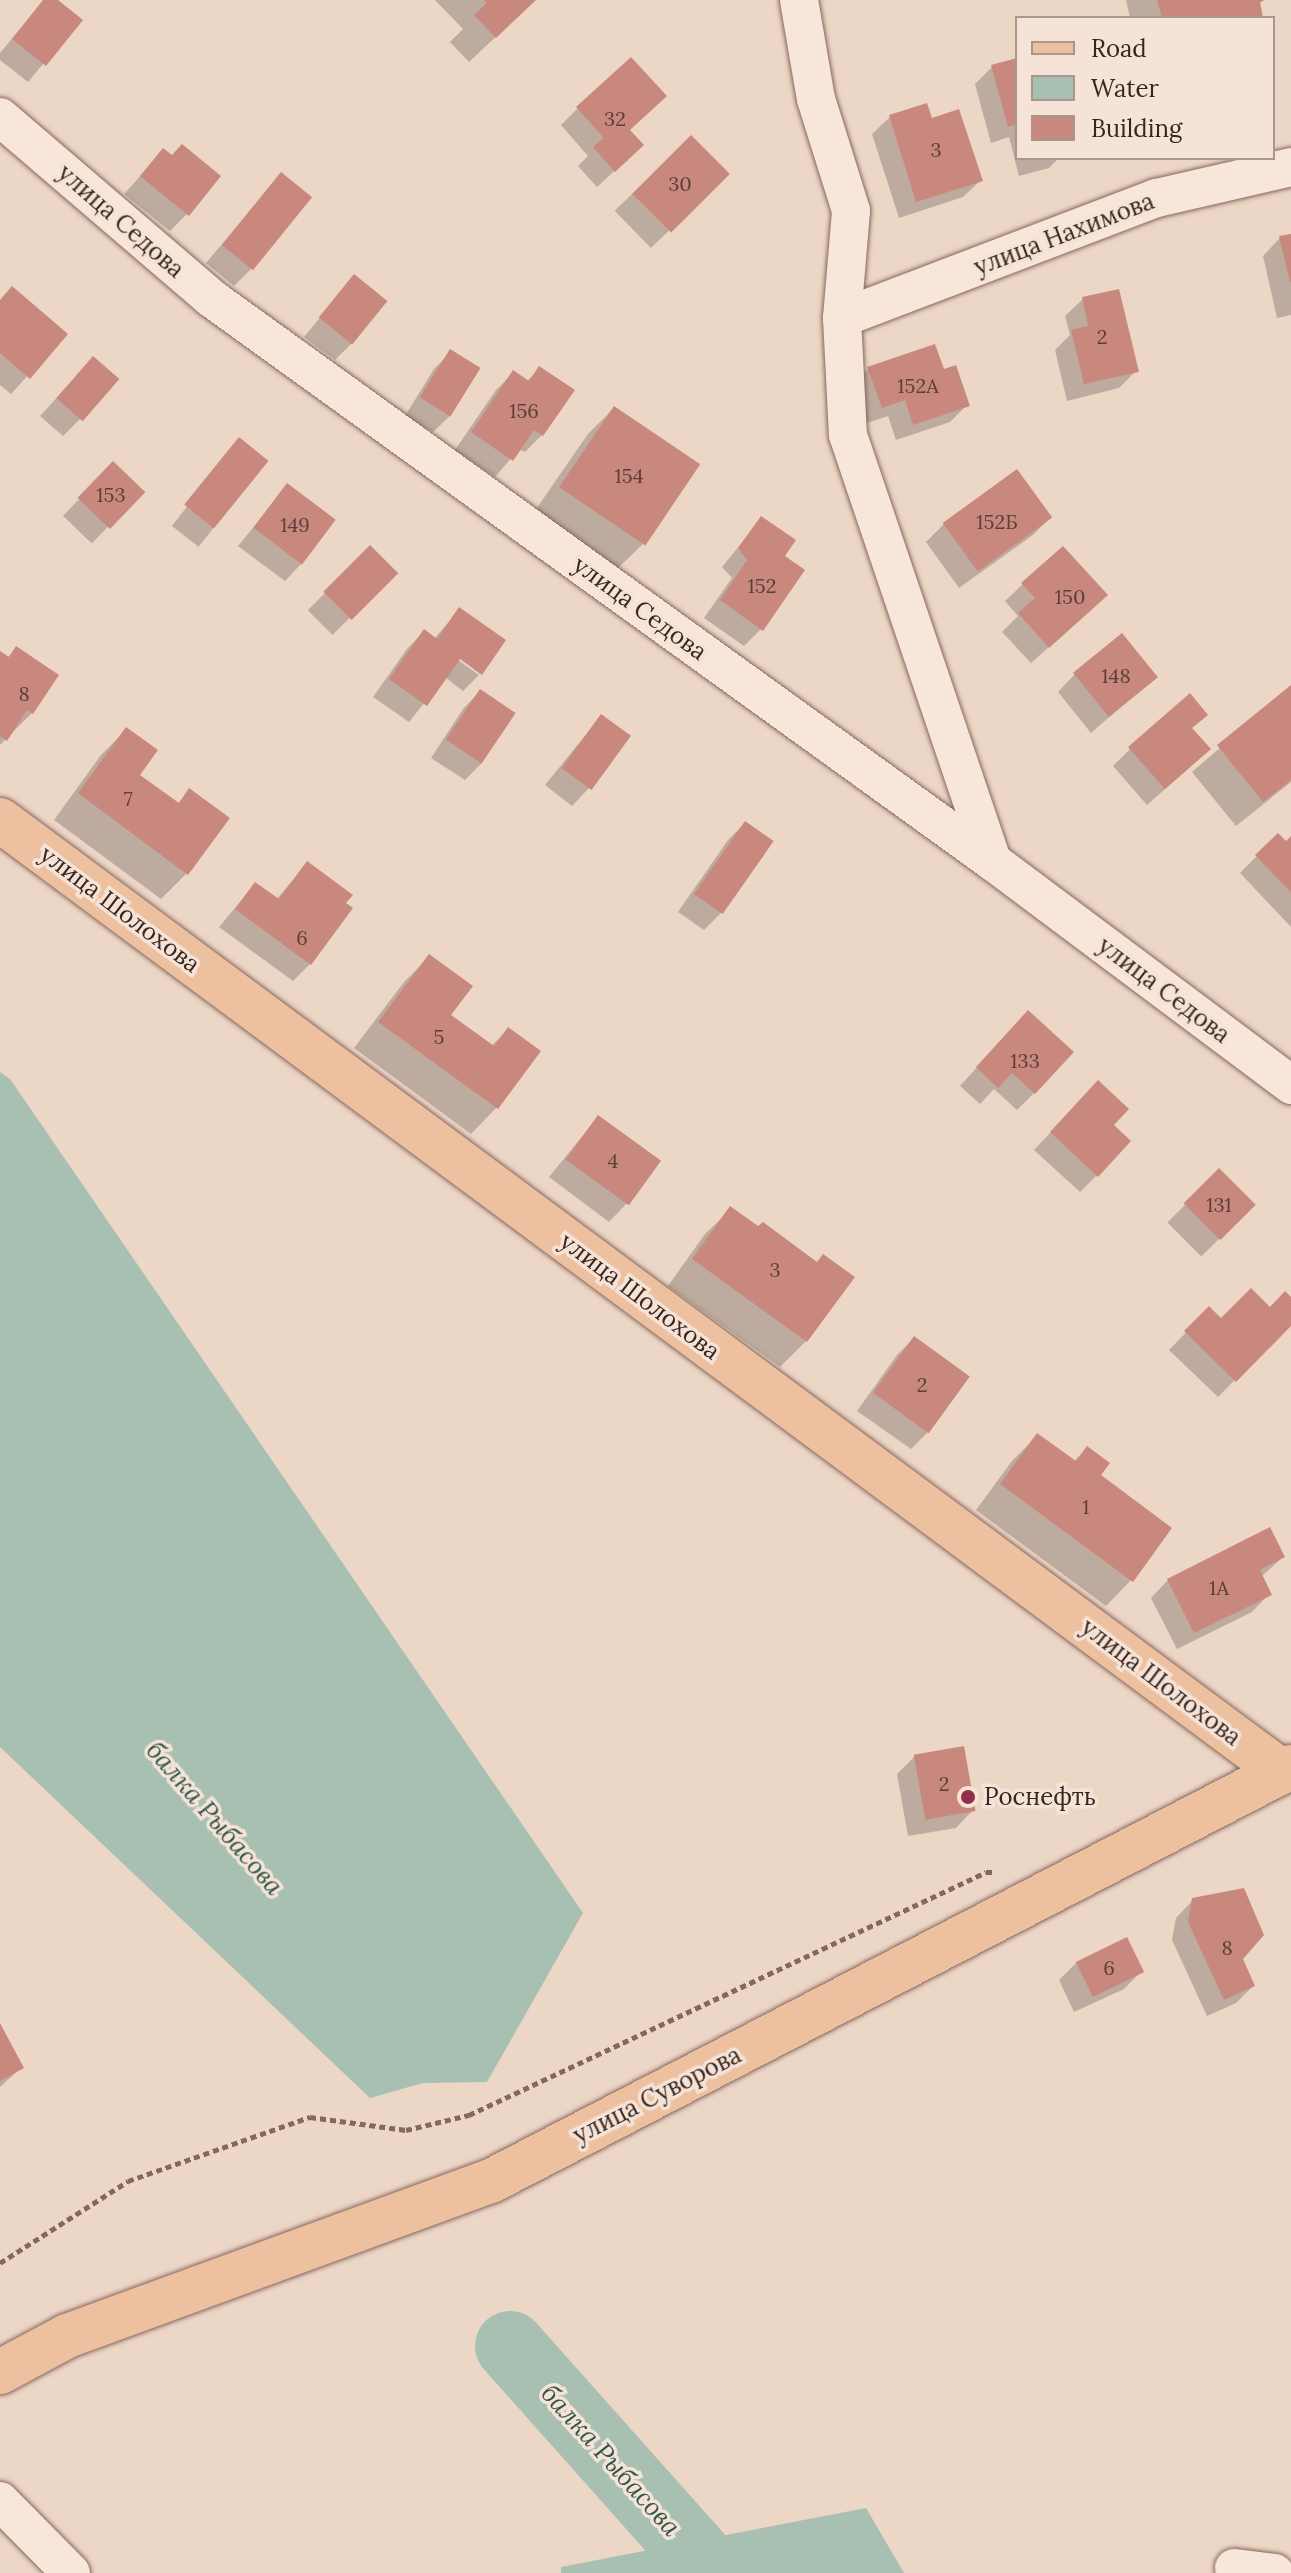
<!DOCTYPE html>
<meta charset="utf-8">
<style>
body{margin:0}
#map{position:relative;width:1291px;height:2573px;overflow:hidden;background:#ecd6c6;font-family:Lora,serif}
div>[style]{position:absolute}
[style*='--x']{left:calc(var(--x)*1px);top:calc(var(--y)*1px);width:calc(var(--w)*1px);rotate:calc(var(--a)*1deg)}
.water>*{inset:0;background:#a7c0b2}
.shadow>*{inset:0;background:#0003;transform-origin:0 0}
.river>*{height:70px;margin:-35px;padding:0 35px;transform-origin:35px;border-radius:35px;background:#a7c0b2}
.building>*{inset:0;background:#c9887e;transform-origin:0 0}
.path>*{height:5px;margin-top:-2.5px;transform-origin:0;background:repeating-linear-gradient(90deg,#87675d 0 6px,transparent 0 10px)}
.roads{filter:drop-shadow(0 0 2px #87675d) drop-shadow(0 0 2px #87675d)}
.minor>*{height:38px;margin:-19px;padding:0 19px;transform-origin:19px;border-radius:19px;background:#f7e6d9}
.major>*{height:44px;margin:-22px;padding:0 22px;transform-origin:22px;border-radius:22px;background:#edc0a0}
.dots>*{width:22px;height:22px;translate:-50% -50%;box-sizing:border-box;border:4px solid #f4e3d6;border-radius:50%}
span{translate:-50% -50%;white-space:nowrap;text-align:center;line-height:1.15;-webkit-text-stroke:7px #f4e3d6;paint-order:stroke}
.number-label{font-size:20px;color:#5c3e38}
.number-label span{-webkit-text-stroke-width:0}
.street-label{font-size:24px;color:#382520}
.poi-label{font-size:24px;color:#382520}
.left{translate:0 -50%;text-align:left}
.water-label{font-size:26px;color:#305749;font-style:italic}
.legend{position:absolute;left:1015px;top:16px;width:260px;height:144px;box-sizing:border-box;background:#f4e3d6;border:2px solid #a9978d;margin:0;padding:10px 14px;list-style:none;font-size:24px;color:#382520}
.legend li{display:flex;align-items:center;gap:16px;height:40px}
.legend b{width:40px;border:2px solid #a9978d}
</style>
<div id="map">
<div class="water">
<i style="clip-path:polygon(0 1072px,10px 1079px,583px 1913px,487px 2082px,423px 2083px,370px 2098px,0 1747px)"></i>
<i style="clip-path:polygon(866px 2508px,904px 2573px,561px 2573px,561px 2567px)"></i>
</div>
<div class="shadow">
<i style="clip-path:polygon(44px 0,55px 0,80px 20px,28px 82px,0 60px,0 53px)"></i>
<i style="clip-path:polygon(435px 0,535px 0,469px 62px,450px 42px,463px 29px)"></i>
<i style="clip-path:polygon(1126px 0,1263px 0,1258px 5px,1261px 18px,1130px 18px)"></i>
<i style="clip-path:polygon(1017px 60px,1017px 158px,1059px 158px,1049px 168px,1019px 176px,1009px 137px,991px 143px,975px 84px,992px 67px)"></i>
<i style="clip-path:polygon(578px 108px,628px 130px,624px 162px,597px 187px,578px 166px,588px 156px,561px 125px)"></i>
<i style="clip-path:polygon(890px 117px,981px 180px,963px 197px,899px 218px,872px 134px)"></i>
<i style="left:691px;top:137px;width:52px;height:106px;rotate:46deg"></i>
<i style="clip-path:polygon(163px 151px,187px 214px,170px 231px,124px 194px)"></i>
<i style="clip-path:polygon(281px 174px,252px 268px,234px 286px,206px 263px)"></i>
<i style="clip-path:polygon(1291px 236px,1291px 315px,1277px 318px,1263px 256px,1280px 238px)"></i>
<i style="clip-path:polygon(354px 277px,352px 343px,335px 360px,304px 337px)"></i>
<i style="clip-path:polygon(1083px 299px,1136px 371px,1119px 388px,1067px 401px,1055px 350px,1070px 335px,1065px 316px)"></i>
<i style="clip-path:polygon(0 301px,65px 335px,11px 394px,0 385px)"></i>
<i style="clip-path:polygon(451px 352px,451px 415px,433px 432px,405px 416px,434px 369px)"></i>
<i style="clip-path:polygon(93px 358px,80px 419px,63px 436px,40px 416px)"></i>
<i style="clip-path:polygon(540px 368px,542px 435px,525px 452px,519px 449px,495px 477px,455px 450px,496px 390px,514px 372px,527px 381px)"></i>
<i style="clip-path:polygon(868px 369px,942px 372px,967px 405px,950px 422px,896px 440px,888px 416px,864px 424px,851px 386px)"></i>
<i style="clip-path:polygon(614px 408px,643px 544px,617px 569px,534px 512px,588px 434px)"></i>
<i style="left:239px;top:440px;width:34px;height:109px;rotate:38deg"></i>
<i style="left:113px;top:464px;width:40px;height:72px;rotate:44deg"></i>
<i style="clip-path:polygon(1016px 472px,1050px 518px,1033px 535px,959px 588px,926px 542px,943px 525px)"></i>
<i style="clip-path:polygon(287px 486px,302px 563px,285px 581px,238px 546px)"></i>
<i style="clip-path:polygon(762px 518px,782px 556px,761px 629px,744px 646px,704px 618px,732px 578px,722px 567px)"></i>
<i style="left:370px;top:548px;width:35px;height:88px;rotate:45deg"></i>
<i style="clip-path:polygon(1023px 584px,1088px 612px,1031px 663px,1002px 632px,1018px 616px,1005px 601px)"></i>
<i style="clip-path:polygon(460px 609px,504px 640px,480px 674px,453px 652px,451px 655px,479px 675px,463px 691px,445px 677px,409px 722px,373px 697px,407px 649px,424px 631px,434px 639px)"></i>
<i style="clip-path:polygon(16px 649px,32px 713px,0 745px,0 653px,7px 658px)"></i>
<i style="clip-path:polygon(1075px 674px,1155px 677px,1091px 733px,1058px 692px)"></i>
<i style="clip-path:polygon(1291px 687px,1291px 782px,1236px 826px,1192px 772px)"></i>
<i style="clip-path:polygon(480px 691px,482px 763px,465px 780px,431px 758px,463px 709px)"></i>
<i style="clip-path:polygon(601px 716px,589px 788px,572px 806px,545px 785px)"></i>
<i style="clip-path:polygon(1191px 729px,1191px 766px,1147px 805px,1113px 766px,1130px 749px)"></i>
<i style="clip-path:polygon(126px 730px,138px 775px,177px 804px,190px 791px,187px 873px,161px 899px,54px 820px,101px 755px)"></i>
<i style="clip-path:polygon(745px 823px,721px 913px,704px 930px,678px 912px,728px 840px)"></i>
<i style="clip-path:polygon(1278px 835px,1286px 843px,1291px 838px,1291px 927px,1240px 873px)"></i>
<i style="clip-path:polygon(307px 863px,310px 964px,293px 981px,219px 927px,255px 884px,276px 900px)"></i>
<i style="clip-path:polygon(429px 957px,448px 1015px,491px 1046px,508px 1030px,538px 1051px,496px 1108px,471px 1134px,354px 1048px,404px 982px)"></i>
<i style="clip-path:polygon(1011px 1030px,1034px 1093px,1017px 1110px,994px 1089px,980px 1104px,960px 1086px)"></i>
<i style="clip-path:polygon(1081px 1100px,1111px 1125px,1097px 1175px,1080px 1192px,1034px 1150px)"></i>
<i style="clip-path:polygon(598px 1117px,626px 1204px,609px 1222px,549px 1177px)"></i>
<i style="left:1219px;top:1171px;width:48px;height:73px;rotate:45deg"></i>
<i style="clip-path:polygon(731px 1209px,816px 1264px,806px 1341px,780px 1367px,668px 1286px,705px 1234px)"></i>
<i style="clip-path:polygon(1291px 1299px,1291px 1323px,1218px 1397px,1169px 1350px,1209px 1309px,1221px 1321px,1270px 1309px)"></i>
<i style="clip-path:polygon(914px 1338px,928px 1432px,911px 1449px,857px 1411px,897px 1355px)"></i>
<i style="clip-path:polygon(1037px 1436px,1073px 1462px,1087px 1448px,1131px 1580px,1106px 1606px,976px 1510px,1012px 1461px)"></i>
<i style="clip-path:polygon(1283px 1557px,1261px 1577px,1269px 1594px,1252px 1612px,1177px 1649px,1151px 1598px,1168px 1580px)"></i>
<i style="clip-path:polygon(915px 1756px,973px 1810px,956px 1828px,908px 1836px,897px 1774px)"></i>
<i style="clip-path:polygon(1193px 1900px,1241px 1959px,1253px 1986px,1236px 2003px,1207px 2016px,1172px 1940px,1176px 1918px)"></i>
<i style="clip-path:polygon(1076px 1963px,1141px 1972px,1124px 1989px,1074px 2012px,1059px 1980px)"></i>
<i style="clip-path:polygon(0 2027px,22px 2067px,0 2087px)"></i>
</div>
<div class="river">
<i style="--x:510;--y:2346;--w:304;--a:48.3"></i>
</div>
<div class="building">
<i style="clip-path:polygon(43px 0,58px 0,83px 20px,46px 66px,12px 39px)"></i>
<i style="clip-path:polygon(484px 0,536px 0,496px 38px,474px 15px,487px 3px)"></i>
<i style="clip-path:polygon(1157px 0,1265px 0,1260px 2px,1263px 18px,1162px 18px)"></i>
<i style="clip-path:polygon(631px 57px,667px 96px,630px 130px,644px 145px,615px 172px,593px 147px,604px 138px,576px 107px)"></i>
<i style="clip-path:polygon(1017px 58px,1017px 124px,1008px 127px,991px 65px)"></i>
<i style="clip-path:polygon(927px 103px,932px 118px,959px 109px,983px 181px,916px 202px,889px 115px)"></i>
<i style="left:691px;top:135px;width:55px;height:83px;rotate:45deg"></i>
<i style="clip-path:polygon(182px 144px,221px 176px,189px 216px,140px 176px,163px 148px,172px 155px)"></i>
<i style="left:281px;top:172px;width:40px;height:94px;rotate:39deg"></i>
<i style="clip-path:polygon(1291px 234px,1291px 282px,1290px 282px,1279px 236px)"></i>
<i style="left:354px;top:274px;width:43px;height:56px;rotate:39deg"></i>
<i style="clip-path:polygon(12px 286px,68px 334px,30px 379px,0 353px,0 300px)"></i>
<i style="clip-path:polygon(1119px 289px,1139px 372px,1084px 384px,1071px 330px,1088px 326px,1082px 297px)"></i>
<i style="clip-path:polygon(935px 344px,944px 369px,956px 365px,970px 406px,913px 425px,905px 400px,882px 408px,867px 367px)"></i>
<i style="left:450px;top:349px;width:36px;height:57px;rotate:32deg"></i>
<i style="left:93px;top:356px;width:35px;height:56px;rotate:41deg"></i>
<i style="clip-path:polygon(539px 366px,575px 390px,543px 436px,534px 430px,513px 461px,471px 432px,513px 370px,529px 381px)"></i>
<i style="left:614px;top:406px;width:104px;height:98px;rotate:34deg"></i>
<i style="left:239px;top:437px;width:38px;height:87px;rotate:39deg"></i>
<i style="left:113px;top:461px;width:45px;height:51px;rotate:44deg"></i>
<i style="left:1017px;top:469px;width:60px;height:92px;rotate:54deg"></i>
<i style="left:287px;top:483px;width:61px;height:56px;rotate:37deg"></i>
<i style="clip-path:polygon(761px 516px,796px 540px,785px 556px,805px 570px,763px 631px,720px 600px,747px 560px,738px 548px)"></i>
<i style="left:370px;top:545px;width:40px;height:66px;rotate:45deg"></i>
<i style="clip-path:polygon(1063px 546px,1108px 595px,1049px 648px,1018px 613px,1035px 598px,1021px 583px)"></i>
<i style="clip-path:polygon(459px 607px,506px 640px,482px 675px,460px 659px,427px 706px,389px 679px,424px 629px,437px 639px)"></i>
<i style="left:1122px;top:633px;width:57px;height:63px;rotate:51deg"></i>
<i style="clip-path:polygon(16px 646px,59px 675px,33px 714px,27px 710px,7px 741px,0 736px,0 651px,9px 657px)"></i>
<i style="clip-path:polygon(1291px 685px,1291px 780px,1263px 802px,1217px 745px)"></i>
<i style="left:480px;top:689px;width:43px;height:61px;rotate:34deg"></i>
<i style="clip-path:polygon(1190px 693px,1208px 715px,1192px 728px,1211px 749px,1165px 789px,1128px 747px)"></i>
<i style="left:601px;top:714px;width:37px;height:67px;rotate:36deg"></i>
<i style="clip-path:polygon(126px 727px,158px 750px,140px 775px,179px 803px,189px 788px,230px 818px,188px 875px,78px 793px)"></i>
<i style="left:745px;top:821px;width:35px;height:89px;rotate:35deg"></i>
<i style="clip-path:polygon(1278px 833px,1286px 841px,1291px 836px,1291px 892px,1255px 855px)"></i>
<i style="clip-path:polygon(307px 861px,353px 895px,346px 903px,353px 908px,311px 965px,235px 909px,255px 882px,279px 899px)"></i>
<i style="clip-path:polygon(429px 954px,473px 986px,451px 1015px,494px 1046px,508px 1027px,541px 1051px,498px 1109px,378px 1022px)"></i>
<i style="clip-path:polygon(1028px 1010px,1074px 1052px,1035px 1094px,1012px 1073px,998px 1088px,976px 1067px)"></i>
<i style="clip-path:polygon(1098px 1080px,1129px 1109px,1114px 1125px,1131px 1141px,1098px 1177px,1050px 1132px)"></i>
<i style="left:598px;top:1115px;width:78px;height:55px;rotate:36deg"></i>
<i style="left:1219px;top:1168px;width:52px;height:50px;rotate:45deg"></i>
<i style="clip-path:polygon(730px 1206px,758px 1226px,763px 1222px,817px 1262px,823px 1254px,855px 1277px,807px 1342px,692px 1259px)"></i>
<i style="clip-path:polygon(1251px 1288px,1270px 1307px,1285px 1291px,1291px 1297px,1291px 1326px,1236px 1382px,1184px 1331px,1209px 1306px,1221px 1318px)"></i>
<i style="left:914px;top:1336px;width:69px;height:70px;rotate:36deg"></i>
<i style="clip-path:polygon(1037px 1433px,1076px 1461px,1087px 1446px,1110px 1463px,1101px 1475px,1172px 1528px,1133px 1582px,1000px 1484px)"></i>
<i style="clip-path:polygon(1270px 1527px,1285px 1557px,1260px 1570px,1272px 1595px,1194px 1633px,1167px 1579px)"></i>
<i style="left:964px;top:1746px;width:66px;height:51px;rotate:80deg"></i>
<i style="clip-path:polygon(1244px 1888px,1264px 1935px,1243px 1959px,1255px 1986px,1224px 2000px,1188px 1922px,1192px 1898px)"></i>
<i style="left:1127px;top:1937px;width:39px;height:57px;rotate:64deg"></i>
<i style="clip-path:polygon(0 2023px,24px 2068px,0 2081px)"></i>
</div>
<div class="path">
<i style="--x:0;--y:2263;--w:152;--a:-32.6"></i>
<i style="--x:128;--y:2181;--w:193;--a:-19.4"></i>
<i style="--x:310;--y:2117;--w:97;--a:7.7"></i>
<i style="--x:406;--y:2130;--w:65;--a:-13.4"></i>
<i style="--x:469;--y:2115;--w:571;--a:-25.17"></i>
<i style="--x:986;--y:1872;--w:9;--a:0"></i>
</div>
<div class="roads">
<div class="minor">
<i style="--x:799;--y:0;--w:100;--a:80.3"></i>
<i style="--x:816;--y:99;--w:117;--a:72.6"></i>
<i style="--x:851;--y:211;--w:107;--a:94.8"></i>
<i style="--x:842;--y:318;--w:117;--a:87.1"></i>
<i style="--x:848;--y:435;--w:450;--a:71.3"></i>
<i style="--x:0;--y:117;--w:278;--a:40.6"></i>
<i style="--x:211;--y:298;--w:963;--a:35.79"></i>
<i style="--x:992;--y:861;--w:374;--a:36.8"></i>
<i style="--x:842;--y:318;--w:337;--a:-20.9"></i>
<i style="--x:1157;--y:198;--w:138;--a:-13"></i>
<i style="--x:0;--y:2501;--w:101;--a:45.4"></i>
<i style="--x:1234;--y:2568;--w:41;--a:7"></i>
</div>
<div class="major">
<i style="--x:0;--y:820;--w:1595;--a:36.59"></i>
<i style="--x:0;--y:2372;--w:76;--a:-28.2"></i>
<i style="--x:67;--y:2336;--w:451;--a:-20.1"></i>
<i style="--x:491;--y:2181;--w:901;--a:-27.36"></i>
</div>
</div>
<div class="dots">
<i style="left:968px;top:1797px;background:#932f4c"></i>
</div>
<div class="number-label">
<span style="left:615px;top:118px">32</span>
<span style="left:936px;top:149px">3</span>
<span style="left:680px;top:183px">30</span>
<span style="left:1102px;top:336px">2</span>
<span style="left:918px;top:385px">152А</span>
<span style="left:524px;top:410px">156</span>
<span style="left:629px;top:475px">154</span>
<span style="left:111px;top:494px">153</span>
<span style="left:997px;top:521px">152Б</span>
<span style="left:295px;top:524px">149</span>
<span style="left:762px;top:585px">152</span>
<span style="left:1070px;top:596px">150</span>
<span style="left:1116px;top:675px">148</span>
<span style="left:24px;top:693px">8</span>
<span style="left:128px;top:798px">7</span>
<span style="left:302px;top:937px">6</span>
<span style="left:439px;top:1036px">5</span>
<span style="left:1025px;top:1060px">133</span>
<span style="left:613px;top:1160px">4</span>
<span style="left:1219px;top:1204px">131</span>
<span style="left:775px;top:1269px">3</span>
<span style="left:922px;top:1384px">2</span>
<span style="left:1086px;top:1506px">1</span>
<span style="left:1219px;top:1587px">1А</span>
<span style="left:944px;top:1783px">2</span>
<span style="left:1227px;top:1947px">8</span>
<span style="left:1109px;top:1967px">6</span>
</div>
<div class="street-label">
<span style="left:121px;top:221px;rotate:41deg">улица Седова</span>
<span style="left:1064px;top:234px;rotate:-21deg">улица Нахимова</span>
<span style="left:640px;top:608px;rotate:36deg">улица Седова</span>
<span style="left:120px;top:909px;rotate:37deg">улица Шолохова</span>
<span style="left:1164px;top:990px;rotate:37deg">улица Седова</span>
<span style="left:640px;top:1296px;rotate:37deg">улица Шолохова</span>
<span style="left:1161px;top:1682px;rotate:37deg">улица Шолохова</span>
<span style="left:657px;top:2095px;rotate:-27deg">улица Суворова</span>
</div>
<div class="poi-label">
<span class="left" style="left:984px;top:1797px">Роснефть</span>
</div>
<div class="water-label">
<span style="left:215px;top:1818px;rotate:49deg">балка Рыбасова</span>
<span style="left:611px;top:2460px;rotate:48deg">балка Рыбасова</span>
</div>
<ul class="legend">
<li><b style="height:10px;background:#edc0a0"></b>Road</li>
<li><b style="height:22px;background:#a7c0b2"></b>Water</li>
<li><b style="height:22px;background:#c9887e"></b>Building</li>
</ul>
</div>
